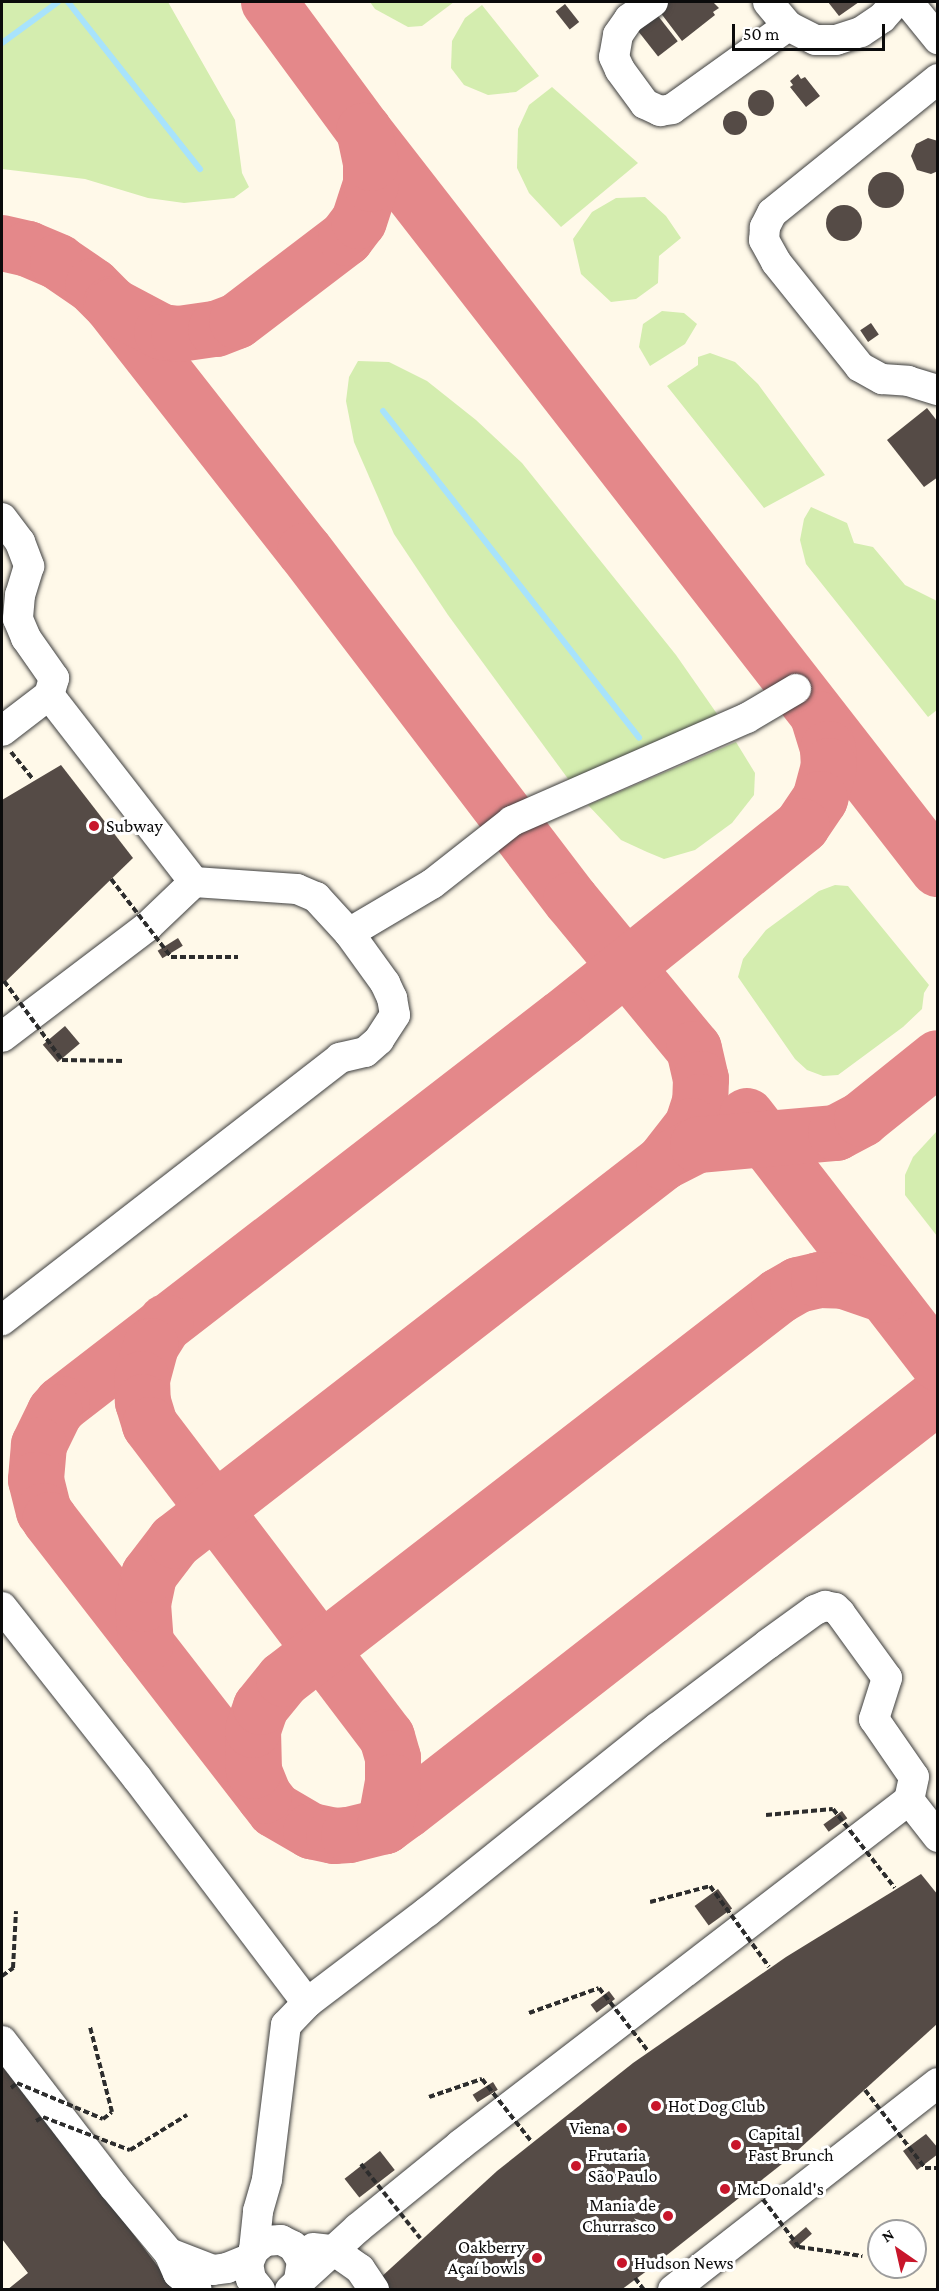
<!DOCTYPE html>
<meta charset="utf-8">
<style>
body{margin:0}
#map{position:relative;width:939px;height:2291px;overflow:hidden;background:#fff9e9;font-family:"Crimson Pro",serif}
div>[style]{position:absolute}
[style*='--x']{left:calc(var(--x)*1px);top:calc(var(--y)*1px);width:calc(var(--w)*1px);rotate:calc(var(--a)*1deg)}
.green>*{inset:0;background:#d4edaf}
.stream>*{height:6px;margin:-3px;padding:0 3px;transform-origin:3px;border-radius:3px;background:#a8e3fc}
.taxiway>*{height:56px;margin:-28px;padding:0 28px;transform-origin:28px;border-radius:28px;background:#e4888a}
.building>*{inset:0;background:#554b46;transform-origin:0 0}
.round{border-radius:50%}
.path>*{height:4px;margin-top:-2px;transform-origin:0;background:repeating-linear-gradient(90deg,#2d2d2d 0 6px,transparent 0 9px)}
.roads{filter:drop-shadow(0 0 2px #3e3e3e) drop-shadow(0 0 2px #3e3e3e)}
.minor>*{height:30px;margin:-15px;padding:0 15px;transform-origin:15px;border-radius:15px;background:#fff}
.path-bridge>*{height:4px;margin-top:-2px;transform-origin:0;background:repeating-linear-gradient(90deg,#2d2d2d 0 6px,transparent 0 9px)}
.dots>*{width:16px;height:16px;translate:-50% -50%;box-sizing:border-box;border:3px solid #fff;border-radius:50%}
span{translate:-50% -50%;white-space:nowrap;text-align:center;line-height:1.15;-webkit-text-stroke:6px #fff;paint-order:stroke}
.poi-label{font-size:18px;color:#0b0b0b}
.left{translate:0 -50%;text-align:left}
.right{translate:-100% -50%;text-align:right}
.frame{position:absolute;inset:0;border:3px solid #0b0b0b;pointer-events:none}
.north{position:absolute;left:867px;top:2219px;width:60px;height:60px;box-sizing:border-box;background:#fff;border:2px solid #9d9d9d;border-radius:50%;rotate:326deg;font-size:16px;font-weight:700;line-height:24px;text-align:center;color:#0b0b0b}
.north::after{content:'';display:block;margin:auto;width:21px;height:27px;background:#c8162b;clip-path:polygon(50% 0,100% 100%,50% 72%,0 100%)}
.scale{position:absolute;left:732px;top:24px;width:153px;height:27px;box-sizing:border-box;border:3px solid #0b0b0b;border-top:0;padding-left:8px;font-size:18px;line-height:21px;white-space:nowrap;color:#0b0b0b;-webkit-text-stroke:4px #fff;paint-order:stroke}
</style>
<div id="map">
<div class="green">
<i style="clip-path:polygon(2px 2px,168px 2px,235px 120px,242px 173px,249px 187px,234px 198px,184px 203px,148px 198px,85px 179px,2px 169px)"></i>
<i style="clip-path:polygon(370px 2px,454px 2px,422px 26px,408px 27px,375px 9px)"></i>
<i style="clip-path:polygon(482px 5px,539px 76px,516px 92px,488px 95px,464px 85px,451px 68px,452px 41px,465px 18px)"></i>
<i style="clip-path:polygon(552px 87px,638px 163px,561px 227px,529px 193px,517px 168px,518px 129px,529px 105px)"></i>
<i style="clip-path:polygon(645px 197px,666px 216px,681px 238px,659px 256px,658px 283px,636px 299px,611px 302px,581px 274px,573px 239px,592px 212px,616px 198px)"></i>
<i style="clip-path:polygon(662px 311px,684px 313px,697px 324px,685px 344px,650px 366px,639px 347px,643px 324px)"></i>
<i style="clip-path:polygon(710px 353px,735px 362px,758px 384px,825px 475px,764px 508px,667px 386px,698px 365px,698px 357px)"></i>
<i style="clip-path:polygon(358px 361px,389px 362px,427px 381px,476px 420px,522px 463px,676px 655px,722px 721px,574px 787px,448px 615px,394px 534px,354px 442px,346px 401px,349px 377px)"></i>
<i style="clip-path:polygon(811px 507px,847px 523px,854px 543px,873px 547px,905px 585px,937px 601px,937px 710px,928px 717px,806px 564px,800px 540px,804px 519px)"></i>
<i style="clip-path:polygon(736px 742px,755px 773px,754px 795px,732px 823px,695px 850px,664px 859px,647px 852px,621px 840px,588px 805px)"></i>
<i style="clip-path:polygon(835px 885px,848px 886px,929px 985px,924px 993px,922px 1009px,903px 1027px,838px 1075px,823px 1076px,807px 1070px,795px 1059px,738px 977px,743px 959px,766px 930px,819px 891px)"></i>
<i style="clip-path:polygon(937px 1131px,937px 1236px,905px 1195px,905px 1175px,913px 1157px)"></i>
</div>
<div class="stream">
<i style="--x:68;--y:2;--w:213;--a:51.7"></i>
<i style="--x:2;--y:43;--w:69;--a:-36.2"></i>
<i style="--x:383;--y:411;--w:415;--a:51.9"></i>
</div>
<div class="taxiway">
<i style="--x:269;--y:2;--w:160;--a:53.6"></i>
<i style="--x:364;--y:131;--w:935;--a:52.13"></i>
<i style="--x:2;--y:243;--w:27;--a:13"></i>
<i style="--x:28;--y:249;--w:33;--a:23"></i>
<i style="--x:58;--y:262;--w:42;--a:34.4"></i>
<i style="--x:93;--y:286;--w:25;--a:45"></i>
<i style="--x:111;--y:304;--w:314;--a:51.9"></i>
<i style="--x:305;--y:551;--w:439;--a:52.7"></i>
<i style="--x:571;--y:900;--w:193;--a:50.5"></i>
<i style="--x:694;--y:1049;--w:31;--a:77"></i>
<i style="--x:701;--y:1079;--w:23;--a:92"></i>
<i style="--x:700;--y:1102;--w:25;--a:108"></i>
<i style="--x:692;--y:1126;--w:46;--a:127.9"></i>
<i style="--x:113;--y:306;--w:55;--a:28"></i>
<i style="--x:162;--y:332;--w:17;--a:7"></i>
<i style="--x:179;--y:334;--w:37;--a:-8"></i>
<i style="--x:216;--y:329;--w:22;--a:-21"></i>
<i style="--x:237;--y:321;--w:137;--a:-37.3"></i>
<i style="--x:346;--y:238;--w:21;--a:-53"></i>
<i style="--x:359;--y:221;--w:39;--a:-72"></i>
<i style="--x:371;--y:184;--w:21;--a:-90"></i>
<i style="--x:371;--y:163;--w:33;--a:-102"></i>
<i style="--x:819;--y:719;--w:31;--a:73"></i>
<i style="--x:828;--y:749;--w:17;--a:87"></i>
<i style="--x:829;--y:766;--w:34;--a:105"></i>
<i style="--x:820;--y:799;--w:32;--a:124"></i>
<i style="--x:802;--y:826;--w:307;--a:141.3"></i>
<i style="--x:562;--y:1018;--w:632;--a:142.33"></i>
<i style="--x:62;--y:1404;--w:11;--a:131"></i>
<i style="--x:55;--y:1412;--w:37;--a:116"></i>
<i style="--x:39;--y:1445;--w:35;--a:95"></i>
<i style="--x:36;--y:1480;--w:32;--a:76"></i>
<i style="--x:44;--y:1511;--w:11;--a:56"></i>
<i style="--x:50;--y:1520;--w:367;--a:52.2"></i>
<i style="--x:275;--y:1810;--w:42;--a:30.3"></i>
<i style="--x:311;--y:1831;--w:24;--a:12"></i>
<i style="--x:334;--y:1836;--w:15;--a:-4"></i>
<i style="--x:349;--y:1835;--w:37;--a:-14"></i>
<i style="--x:385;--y:1826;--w:26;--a:-36"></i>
<i style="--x:406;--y:1811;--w:675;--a:-37.96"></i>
<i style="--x:747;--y:1116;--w:312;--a:52.3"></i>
<i style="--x:166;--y:1322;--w:28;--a:122"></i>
<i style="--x:151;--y:1346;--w:34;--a:105"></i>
<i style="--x:142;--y:1379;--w:23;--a:88"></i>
<i style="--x:143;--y:1402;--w:24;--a:73"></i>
<i style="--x:150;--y:1425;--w:392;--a:52.8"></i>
<i style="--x:387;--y:1737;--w:22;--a:74"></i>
<i style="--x:393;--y:1758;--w:24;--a:90"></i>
<i style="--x:393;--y:1782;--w:45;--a:100.3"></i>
<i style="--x:146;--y:1644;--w:40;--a:-94.3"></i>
<i style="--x:143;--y:1604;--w:30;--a:-78"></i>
<i style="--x:149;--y:1575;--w:43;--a:-52.6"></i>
<i style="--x:175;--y:1541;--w:619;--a:-37.78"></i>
<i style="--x:664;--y:1162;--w:38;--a:-27"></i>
<i style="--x:698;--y:1145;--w:139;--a:-5"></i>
<i style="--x:836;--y:1133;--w:30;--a:-28"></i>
<i style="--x:862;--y:1119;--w:97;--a:-38.8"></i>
<i style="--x:264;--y:1796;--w:27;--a:-112"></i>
<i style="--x:254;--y:1771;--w:41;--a:-91.4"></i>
<i style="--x:253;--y:1730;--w:24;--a:-71"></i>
<i style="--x:261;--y:1707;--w:36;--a:-51"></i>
<i style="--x:284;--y:1679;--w:626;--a:-37.73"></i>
<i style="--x:779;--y:1296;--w:22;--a:-30"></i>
<i style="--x:798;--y:1285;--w:22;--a:-13"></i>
<i style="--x:819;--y:1280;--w:25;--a:2"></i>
<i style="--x:844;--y:1281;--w:43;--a:18.9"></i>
</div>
<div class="building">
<i style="clip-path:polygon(669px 2px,713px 2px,719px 8px,713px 12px,715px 15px,682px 41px,660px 12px)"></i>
<i style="clip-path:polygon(828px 2px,859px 2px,839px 16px)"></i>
<i style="left:565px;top:4px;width:23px;height:12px;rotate:52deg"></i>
<i style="left:655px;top:12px;width:37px;height:25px;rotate:52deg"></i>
<i style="clip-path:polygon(798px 74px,801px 79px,805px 77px,820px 96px,806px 107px,790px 87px,793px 85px,790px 81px)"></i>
<i class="round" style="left:748px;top:90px;width:26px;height:26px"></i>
<i class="round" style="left:723px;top:111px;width:24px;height:24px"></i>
<i style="clip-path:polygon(928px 138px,938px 141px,938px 171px,931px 174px,917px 170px,911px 156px,916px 144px)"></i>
<i class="round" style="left:868px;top:172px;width:36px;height:36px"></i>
<i class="round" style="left:826px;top:205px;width:36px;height:36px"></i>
<i style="left:871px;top:323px;width:14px;height:13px;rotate:56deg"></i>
<i style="clip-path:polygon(927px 408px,938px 422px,938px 477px,924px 487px,887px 440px)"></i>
<i style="clip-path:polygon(61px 765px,133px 858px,2px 985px,2px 800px)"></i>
<i style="left:178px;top:938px;width:9px;height:24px;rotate:58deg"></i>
<i style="left:65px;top:1026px;width:23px;height:29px;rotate:50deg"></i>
<i style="left:842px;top:1811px;width:9px;height:23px;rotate:54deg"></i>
<i style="clip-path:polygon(921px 1874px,938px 1895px,937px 2024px,787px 2160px,648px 2270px,621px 2290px,367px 2290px,497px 2171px,633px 2063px,786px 1957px)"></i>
<i style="left:718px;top:1889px;width:24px;height:29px;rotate:54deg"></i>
<i style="left:609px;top:1991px;width:10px;height:23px;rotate:53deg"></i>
<i style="clip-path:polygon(2px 2065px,52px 2128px,176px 2290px,7px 2290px,28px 2273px,2px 2239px)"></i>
<i style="left:493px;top:2082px;width:9px;height:24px;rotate:58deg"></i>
<i style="clip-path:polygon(926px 2134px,938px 2148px,938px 2154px,917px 2170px,903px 2151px)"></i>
<i style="left:380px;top:2151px;width:24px;height:45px;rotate:52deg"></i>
<i style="left:806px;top:2227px;width:9px;height:23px;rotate:49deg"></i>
</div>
<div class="path">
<i style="--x:11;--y:752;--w:35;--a:51"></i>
<i style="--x:2;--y:1142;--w:1;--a:0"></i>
<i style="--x:2;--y:1976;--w:14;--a:-36"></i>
<i style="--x:13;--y:1968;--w:57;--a:-87"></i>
<i style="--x:635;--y:2278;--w:15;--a:53"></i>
</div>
<div class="roads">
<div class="minor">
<i style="--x:653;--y:2;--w:29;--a:145"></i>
<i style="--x:629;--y:19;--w:19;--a:125"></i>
<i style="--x:618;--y:35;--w:22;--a:100"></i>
<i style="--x:614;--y:57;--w:14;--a:65"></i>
<i style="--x:620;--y:70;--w:42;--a:53.7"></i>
<i style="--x:645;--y:104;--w:17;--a:25"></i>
<i style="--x:660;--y:111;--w:12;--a:-9"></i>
<i style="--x:672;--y:109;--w:143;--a:-35.6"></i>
<i style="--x:788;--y:26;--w:31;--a:-130"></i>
<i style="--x:908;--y:2;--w:48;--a:51"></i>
<i style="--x:788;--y:26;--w:31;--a:27"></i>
<i style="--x:816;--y:40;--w:20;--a:0"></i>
<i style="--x:836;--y:40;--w:26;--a:-18"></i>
<i style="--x:861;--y:32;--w:25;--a:-34"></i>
<i style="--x:882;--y:18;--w:21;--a:-49"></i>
<i style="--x:938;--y:79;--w:213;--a:141.1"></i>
<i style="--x:772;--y:213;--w:16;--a:117"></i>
<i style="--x:765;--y:227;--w:13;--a:94"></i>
<i style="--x:764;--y:240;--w:25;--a:61"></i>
<i style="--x:776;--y:262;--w:134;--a:51.3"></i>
<i style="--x:860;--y:367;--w:25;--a:29"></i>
<i style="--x:882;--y:379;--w:26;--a:4"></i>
<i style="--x:908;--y:381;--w:31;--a:17"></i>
<i style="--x:2;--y:518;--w:30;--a:53"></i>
<i style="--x:20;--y:542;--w:26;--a:69"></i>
<i style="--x:29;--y:566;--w:30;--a:107"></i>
<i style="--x:20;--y:595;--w:24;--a:95"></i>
<i style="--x:18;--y:619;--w:21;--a:67"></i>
<i style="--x:26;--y:638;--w:49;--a:55"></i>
<i style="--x:54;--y:678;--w:18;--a:106"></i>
<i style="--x:2;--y:731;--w:59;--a:-37.5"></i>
<i style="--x:49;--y:695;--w:237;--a:52.2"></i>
<i style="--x:349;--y:933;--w:96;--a:-30.6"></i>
<i style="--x:432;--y:884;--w:102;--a:-38.2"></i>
<i style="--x:512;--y:821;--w:257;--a:-23.7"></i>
<i style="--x:747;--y:718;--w:57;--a:-30.6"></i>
<i style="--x:2;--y:1037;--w:183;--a:-37.2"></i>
<i style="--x:148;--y:926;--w:64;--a:-43.7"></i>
<i style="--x:194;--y:882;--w:103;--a:3.9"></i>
<i style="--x:297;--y:889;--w:21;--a:23"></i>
<i style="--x:316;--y:897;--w:49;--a:47.5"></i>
<i style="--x:349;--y:933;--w:62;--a:54.2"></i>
<i style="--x:385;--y:983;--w:17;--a:65"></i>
<i style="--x:392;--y:998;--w:17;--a:80"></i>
<i style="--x:395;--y:1015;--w:30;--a:123"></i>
<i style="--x:379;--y:1040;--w:18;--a:139"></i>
<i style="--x:365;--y:1052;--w:26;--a:167"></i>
<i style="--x:340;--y:1058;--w:428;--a:142.2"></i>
<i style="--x:2;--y:1607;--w:218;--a:51.7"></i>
<i style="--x:137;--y:1778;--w:282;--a:52.9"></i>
<i style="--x:307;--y:2003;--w:151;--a:-37.2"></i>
<i style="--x:427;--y:1912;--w:295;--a:-38.7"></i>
<i style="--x:657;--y:1728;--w:139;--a:-37.1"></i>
<i style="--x:768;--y:1644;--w:58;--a:-35.9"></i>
<i style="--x:815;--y:1610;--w:11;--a:-22"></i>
<i style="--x:825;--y:1606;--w:10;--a:11"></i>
<i style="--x:835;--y:1608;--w:7;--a:45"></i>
<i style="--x:840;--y:1613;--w:80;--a:54.1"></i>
<i style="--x:887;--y:1678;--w:43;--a:107.6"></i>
<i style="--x:874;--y:1719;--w:70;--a:55.4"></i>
<i style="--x:914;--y:1777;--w:24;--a:102"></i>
<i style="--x:2;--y:2041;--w:184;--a:52.5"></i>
<i style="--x:114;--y:2187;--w:86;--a:50.2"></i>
<i style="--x:169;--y:2253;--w:47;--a:21.1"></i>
<i style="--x:213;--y:2270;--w:14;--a:-8"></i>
<i style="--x:227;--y:2268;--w:24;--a:-22"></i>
<i style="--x:313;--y:2248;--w:20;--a:6"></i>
<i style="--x:333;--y:2250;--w:33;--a:35"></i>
<i style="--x:360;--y:2269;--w:25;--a:56"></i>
<i style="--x:254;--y:2250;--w:39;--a:-84"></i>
<i style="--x:258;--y:2211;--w:33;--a:-74"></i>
<i style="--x:267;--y:2179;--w:155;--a:-83"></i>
<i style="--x:286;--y:2025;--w:30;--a:-46"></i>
<i style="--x:169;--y:2253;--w:22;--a:66"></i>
<i style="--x:178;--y:2273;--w:25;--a:42"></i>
<i style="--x:260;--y:2290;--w:14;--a:-129"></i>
<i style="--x:251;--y:2279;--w:15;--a:-101"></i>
<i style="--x:248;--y:2264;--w:15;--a:-67"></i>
<i style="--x:254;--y:2250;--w:14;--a:-39"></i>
<i style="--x:265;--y:2241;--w:16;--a:-4"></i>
<i style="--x:281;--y:2240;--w:13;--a:27"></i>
<i style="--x:293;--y:2246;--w:17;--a:59"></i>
<i style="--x:302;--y:2261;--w:18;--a:99"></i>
<i style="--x:290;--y:2290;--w:92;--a:-42.4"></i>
<i style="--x:358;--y:2228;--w:132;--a:-39.1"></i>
<i style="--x:460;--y:2145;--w:566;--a:-37.54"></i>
<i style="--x:909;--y:1800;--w:47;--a:51.9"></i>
<i style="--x:673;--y:2290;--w:336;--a:-38"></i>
</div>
</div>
<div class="path-bridge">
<i style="--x:111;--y:879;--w:98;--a:52.4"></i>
<i style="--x:171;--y:957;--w:67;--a:0"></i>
<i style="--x:4;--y:981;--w:98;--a:53.7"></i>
<i style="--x:62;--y:1060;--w:63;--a:0.9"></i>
<i style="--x:766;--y:1815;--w:67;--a:-5.1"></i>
<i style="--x:833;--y:1809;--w:100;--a:51.9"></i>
<i style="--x:650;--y:1902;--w:62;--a:-14.9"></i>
<i style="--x:710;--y:1886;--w:100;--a:53.9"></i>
<i style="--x:529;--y:2013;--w:74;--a:-19.7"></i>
<i style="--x:599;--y:1988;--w:80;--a:52.1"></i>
<i style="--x:11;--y:2088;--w:8;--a:-40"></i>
<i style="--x:17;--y:2083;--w:93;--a:22.7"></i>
<i style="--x:103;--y:2119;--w:11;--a:-38"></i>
<i style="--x:112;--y:2112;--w:88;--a:-104.5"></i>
<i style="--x:865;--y:2090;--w:98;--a:52.4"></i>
<i style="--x:925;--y:2168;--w:13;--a:0"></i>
<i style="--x:429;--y:2097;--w:56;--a:-18.8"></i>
<i style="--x:482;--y:2079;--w:79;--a:51.7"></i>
<i style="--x:36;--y:2121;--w:8;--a:-30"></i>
<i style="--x:43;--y:2117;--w:93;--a:20.8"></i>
<i style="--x:130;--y:2150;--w:67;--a:-31.6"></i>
<i style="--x:361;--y:2164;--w:95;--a:51.4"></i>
<i style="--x:752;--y:2185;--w:78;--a:52.8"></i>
<i style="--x:799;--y:2247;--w:64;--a:8.1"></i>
</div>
<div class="dots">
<i style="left:94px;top:826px;background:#c8162b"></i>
<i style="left:656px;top:2106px;background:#c8162b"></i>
<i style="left:622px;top:2128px;background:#c8162b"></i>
<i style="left:736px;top:2145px;background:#c8162b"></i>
<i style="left:576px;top:2166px;background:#c8162b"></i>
<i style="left:725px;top:2189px;background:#c8162b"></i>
<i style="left:668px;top:2216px;background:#c8162b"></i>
<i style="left:537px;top:2258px;background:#c8162b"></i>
<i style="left:622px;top:2263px;background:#c8162b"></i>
</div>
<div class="poi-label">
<span class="left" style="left:106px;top:826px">Subway</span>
<span class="left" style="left:668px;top:2106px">Hot Dog Club</span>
<span class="right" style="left:610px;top:2128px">Viena</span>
<span class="left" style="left:748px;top:2145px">Capital<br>Fast Brunch</span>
<span class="left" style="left:588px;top:2166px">Frutaria<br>São Paulo</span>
<span class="left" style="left:737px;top:2189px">McDonald's</span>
<span class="right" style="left:656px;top:2216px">Mania de<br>Churrasco</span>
<span class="right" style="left:525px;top:2258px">Oakberry<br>Açaí bowls</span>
<span class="left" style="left:634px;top:2263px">Hudson News</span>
</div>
<div class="frame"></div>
<div class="north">N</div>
<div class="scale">50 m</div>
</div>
